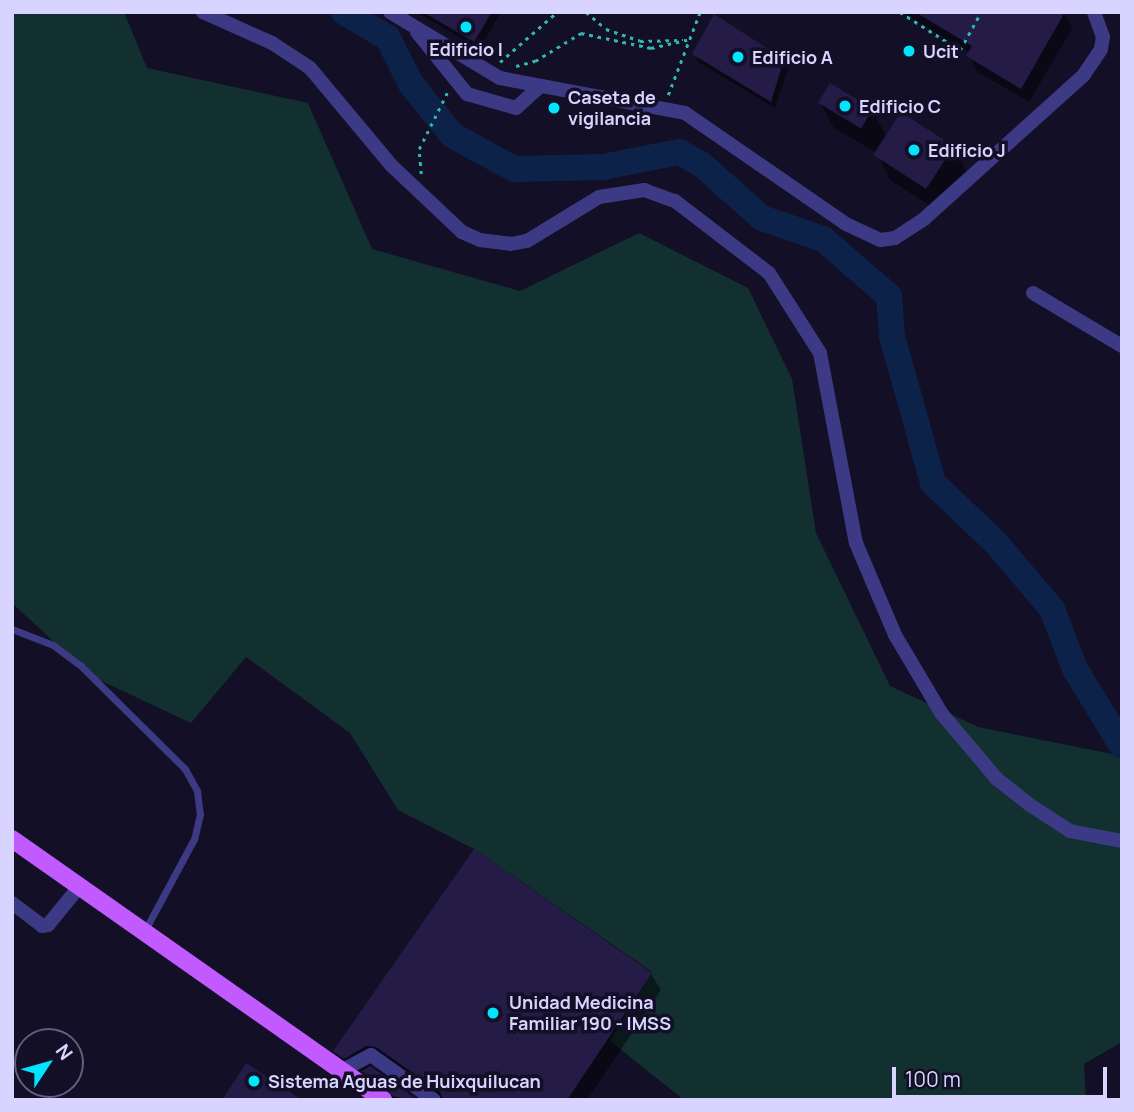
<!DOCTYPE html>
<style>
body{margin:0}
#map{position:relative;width:1134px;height:1112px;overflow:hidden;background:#130f26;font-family:Manrope,sans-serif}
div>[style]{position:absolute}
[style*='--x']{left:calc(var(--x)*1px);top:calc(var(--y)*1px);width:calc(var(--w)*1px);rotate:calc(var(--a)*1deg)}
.green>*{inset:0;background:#12302f}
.shadow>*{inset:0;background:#0007}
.river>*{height:26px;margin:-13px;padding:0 13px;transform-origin:13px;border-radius:13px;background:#0c2248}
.building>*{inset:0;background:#241b47;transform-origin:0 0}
.path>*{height:2.5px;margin-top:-1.25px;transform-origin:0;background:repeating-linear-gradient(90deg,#2fb8b0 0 3.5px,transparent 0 8.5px)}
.lane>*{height:7px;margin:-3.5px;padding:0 3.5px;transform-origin:3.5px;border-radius:3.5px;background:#3d3a85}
.street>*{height:14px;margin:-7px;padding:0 7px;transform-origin:7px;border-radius:7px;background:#3d3a85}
.primary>*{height:18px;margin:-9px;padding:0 9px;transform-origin:9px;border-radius:9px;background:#c25bff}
.dots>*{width:19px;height:19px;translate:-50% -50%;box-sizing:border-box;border:4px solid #130f26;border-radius:50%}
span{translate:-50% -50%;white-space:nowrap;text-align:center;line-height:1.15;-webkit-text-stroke:7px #130f26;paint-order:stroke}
.poi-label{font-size:18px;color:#d9d4ff;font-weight:700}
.left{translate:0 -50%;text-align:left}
.frame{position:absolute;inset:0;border:14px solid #d9d4ff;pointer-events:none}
.north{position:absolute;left:14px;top:1028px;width:70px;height:70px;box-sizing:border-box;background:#130f26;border:2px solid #625e7d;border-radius:50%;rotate:54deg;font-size:19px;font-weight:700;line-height:28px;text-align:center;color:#d9d4ff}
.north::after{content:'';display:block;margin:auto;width:24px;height:32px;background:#00e5ff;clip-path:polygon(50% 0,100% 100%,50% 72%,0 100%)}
.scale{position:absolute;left:892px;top:1067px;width:215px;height:32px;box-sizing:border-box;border:4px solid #d9d4ff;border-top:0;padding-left:9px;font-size:21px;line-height:24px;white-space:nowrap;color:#d9d4ff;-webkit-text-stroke:5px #130f26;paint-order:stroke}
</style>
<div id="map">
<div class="green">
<i style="clip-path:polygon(12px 12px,124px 12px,147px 68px,308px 103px,372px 249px,520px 291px,639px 233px,748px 288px,792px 379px,816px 533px,890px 686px,978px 727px,1122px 756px,1122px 1042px,1084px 1064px,1086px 1100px,684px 1100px,610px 1041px,652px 972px,474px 849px,398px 810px,350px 733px,246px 657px,191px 723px,91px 676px,12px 603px)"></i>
</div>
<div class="shadow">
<i style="clip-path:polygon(417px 12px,501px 12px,479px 49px)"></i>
<i style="clip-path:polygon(901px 12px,1063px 12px,1073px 27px,1029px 102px,976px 71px,970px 53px)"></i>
<i style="clip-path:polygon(694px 54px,783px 61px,788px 69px,775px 108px,698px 62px)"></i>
<i style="clip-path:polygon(820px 103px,872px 110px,887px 137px,953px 147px,967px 172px,941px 213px,890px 180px,877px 153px,834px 128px)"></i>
<i style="clip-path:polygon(651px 974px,661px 990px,587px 1100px,438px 1100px,376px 1063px,368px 1067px,415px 1100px,390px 1100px,373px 1088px,363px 1070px,354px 1074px,345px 1068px,335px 1051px)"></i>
</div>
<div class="river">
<i style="--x:344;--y:12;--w:51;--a:30.6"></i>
<i style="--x:388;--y:38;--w:51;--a:63.4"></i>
<i style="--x:411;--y:84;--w:65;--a:51.2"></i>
<i style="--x:452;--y:135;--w:71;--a:28.7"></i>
<i style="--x:514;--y:169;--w:89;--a:-1.3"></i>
<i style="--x:603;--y:167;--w:77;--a:-11.2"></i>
<i style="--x:679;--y:152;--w:25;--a:29"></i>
<i style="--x:701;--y:164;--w:81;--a:41.5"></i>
<i style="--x:762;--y:218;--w:65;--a:19"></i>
<i style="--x:823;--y:239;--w:87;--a:40.8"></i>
<i style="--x:889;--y:296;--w:40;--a:85.7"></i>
<i style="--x:892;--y:336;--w:153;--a:74.4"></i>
<i style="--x:933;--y:483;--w:87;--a:43.6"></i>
<i style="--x:996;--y:543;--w:87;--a:49.7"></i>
<i style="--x:1052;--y:609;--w:64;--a:69"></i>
<i style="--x:1075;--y:669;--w:90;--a:58.6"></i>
</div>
<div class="building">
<i style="clip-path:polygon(423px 12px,492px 12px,474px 42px)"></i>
<i style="clip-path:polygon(915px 12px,1065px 12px,1021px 89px,966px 56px,972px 46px)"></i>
<i style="clip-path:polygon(714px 14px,784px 59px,771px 102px,692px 54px)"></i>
<i style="left:830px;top:83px;width:50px;height:23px;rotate:31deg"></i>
<i style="left:901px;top:112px;width:63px;height:51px;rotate:33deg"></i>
<i style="clip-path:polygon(474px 849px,652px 973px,567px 1100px,443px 1100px,440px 1092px,376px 1047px,366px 1046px,344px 1059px,333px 1051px)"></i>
<i style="clip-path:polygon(246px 1063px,302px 1100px,222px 1100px)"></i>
<i style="clip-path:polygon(370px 1066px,417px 1100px,394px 1097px,362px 1071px)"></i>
</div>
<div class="path">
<i style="--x:586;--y:12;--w:26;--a:40"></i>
<i style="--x:606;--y:29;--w:36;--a:19"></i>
<i style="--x:640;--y:41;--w:43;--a:-1.3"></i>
<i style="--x:900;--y:12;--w:71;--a:32.3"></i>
<i style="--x:960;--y:50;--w:43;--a:-61.1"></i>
<i style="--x:500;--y:62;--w:76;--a:-41.3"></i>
<i style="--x:516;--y:66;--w:20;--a:-15"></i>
<i style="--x:535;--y:61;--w:54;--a:-31.3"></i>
<i style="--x:581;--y:33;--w:72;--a:12.1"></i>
<i style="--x:651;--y:48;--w:37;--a:-13"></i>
<i style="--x:668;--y:95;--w:89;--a:-68.9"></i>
<i style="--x:421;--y:174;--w:25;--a:-95"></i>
<i style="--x:419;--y:149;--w:63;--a:-63.4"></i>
</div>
<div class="lane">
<i style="--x:12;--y:629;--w:44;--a:21.3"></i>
<i style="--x:53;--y:645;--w:35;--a:37"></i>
<i style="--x:81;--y:666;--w:146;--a:44.7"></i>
<i style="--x:185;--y:769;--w:25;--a:61"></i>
<i style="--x:197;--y:791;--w:23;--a:83"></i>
<i style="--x:200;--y:814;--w:26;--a:103"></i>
<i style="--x:194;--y:839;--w:106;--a:118.3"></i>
</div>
<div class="street">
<i style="--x:203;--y:12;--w:76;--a:24.2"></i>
<i style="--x:272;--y:43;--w:45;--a:33.3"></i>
<i style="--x:310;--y:68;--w:128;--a:50.1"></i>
<i style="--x:392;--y:166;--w:96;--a:43.3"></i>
<i style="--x:462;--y:232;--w:20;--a:24"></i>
<i style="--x:480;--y:240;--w:31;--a:7"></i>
<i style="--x:511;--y:244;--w:16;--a:-11"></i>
<i style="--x:527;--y:241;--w:84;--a:-31.4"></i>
<i style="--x:599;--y:197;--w:46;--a:-8.8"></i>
<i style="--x:644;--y:190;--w:33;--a:20"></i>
<i style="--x:675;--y:201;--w:118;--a:37.5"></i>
<i style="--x:769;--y:273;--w:95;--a:57.5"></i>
<i style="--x:820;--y:353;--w:193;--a:79.3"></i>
<i style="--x:856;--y:543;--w:100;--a:67"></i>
<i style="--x:895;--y:635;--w:92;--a:59.3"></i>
<i style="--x:942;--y:714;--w:85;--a:49.8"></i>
<i style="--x:997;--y:779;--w:42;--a:38.2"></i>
<i style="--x:1030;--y:805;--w:48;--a:33"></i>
<i style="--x:1070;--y:831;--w:53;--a:10.9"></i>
<i style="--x:390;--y:12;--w:128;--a:31"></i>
<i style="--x:500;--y:78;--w:188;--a:10.7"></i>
<i style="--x:685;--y:113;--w:196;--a:34.6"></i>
<i style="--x:846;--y:224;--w:38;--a:25"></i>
<i style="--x:881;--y:240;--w:14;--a:-8"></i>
<i style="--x:895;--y:238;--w:35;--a:-33"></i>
<i style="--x:924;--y:219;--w:214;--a:-42"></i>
<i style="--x:1083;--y:76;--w:32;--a:-56"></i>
<i style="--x:1101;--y:49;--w:12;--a:-81"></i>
<i style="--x:1103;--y:37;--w:27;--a:-110"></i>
<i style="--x:417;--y:32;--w:80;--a:51.1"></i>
<i style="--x:467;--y:94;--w:51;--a:15.9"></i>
<i style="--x:516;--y:108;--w:30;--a:-42"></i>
<i style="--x:1033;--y:293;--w:104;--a:30.8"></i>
<i style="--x:12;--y:903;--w:38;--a:37"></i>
<i style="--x:42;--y:926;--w:6;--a:-9"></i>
<i style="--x:48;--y:925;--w:49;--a:-50.8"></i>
<i style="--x:341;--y:1071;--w:34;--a:-28"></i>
<i style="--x:371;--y:1055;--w:77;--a:35.5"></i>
</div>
<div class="primary">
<i style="--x:12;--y:839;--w:454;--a:35.1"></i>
</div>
<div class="dots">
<i style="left:466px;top:27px;background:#00e5ff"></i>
<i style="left:909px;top:51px;background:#00e5ff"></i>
<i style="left:738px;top:57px;background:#00e5ff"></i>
<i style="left:845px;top:106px;background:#00e5ff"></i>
<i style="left:554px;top:108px;background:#00e5ff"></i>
<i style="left:914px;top:150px;background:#00e5ff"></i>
<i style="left:493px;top:1013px;background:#00e5ff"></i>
<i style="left:254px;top:1081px;background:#00e5ff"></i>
</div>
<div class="poi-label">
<span style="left:466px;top:49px">Edificio I</span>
<span class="left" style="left:923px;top:51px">Ucit</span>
<span class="left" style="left:752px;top:57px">Edificio A</span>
<span class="left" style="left:568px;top:108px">Caseta de<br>vigilancia</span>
<span class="left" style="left:859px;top:106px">Edificio C</span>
<span class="left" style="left:928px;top:150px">Edificio J</span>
<span class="left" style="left:509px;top:1013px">Unidad Medicina<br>Familiar 190 - IMSS</span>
<span class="left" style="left:268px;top:1081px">Sistema Aguas de Huixquilucan</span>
</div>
<div class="frame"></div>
<div class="north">N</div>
<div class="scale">100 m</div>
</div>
